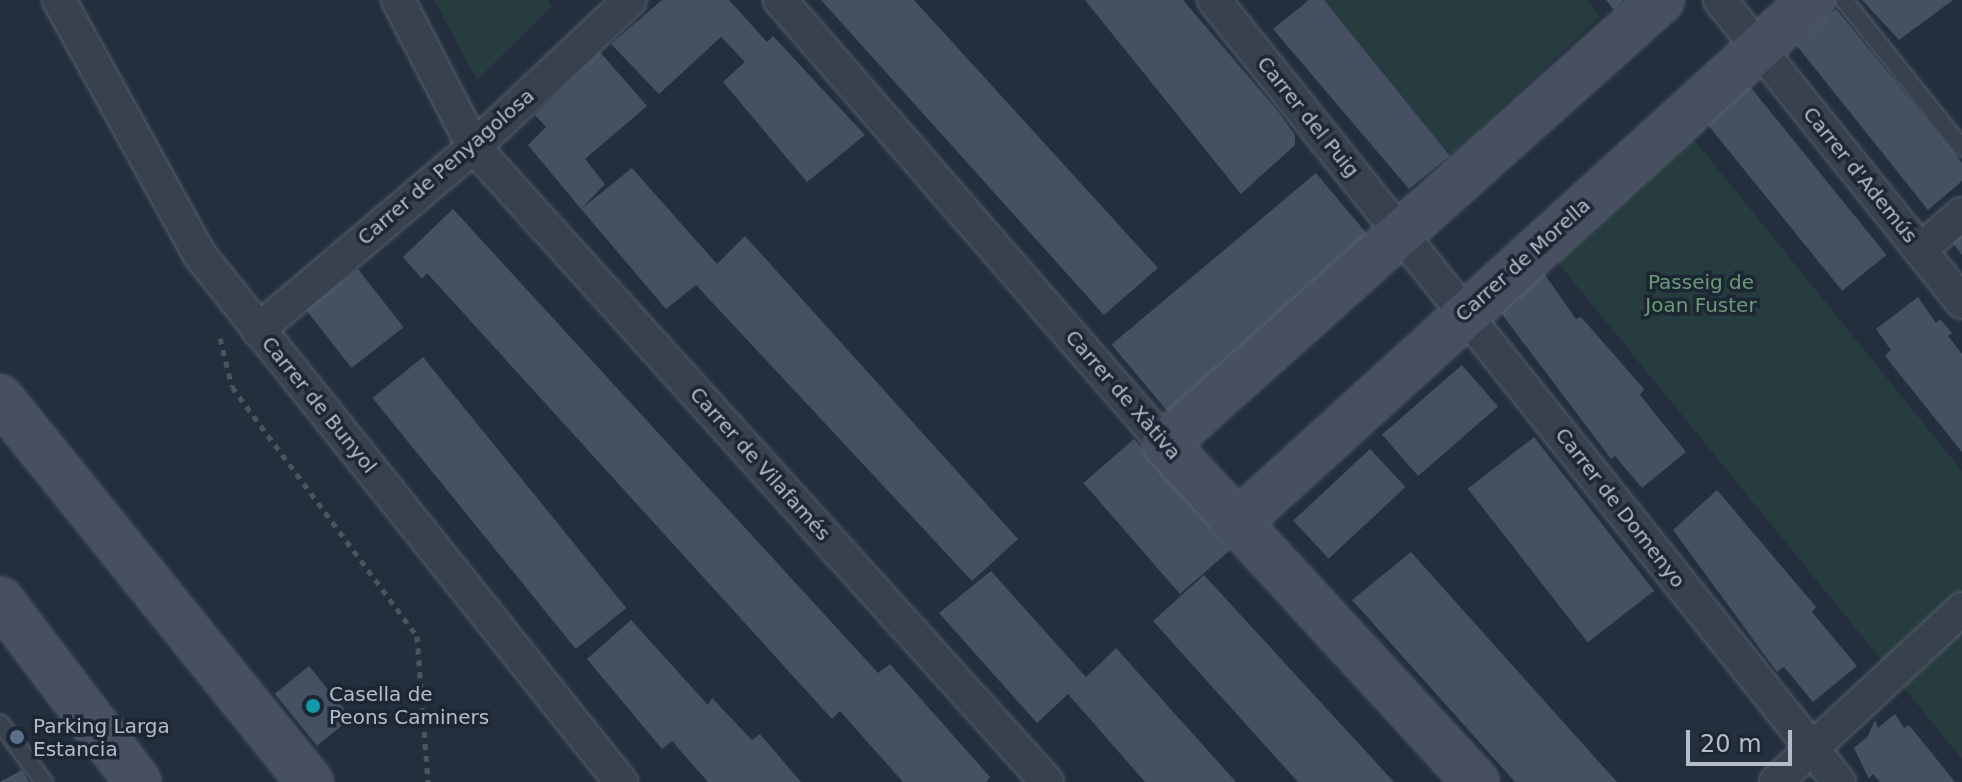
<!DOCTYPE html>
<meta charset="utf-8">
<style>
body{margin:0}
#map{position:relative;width:1962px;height:782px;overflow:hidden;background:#242f3e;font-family:"DejaVu Sans",sans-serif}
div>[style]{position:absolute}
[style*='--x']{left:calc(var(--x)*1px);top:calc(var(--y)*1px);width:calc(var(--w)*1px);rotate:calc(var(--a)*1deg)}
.green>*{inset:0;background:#263c3f}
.building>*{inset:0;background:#455162;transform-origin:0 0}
.path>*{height:5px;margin-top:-2.5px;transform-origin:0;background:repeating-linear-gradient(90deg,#44595c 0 6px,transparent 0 12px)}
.roads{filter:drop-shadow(0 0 2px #565f6c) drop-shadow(0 0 2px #565f6c)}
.lane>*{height:16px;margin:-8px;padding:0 8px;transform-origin:8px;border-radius:8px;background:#38414e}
.street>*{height:32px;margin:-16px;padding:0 16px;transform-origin:16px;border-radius:16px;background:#38414e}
.secondary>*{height:44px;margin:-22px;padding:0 22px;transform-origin:22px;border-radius:22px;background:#465061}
.dots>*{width:22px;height:22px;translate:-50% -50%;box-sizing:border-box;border:4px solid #1d2633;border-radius:50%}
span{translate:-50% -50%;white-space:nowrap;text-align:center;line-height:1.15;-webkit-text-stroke:7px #1d2633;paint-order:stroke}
.street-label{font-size:20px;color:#b4bcc9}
.park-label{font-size:20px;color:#6b9a76}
.poi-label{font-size:20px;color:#b4bcc9}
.left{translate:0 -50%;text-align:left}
.scale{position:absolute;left:1686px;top:730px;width:106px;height:36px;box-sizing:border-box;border:4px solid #b4bcc9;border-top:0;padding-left:10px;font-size:24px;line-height:28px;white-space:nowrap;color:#b4bcc9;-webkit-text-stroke:6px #1d2633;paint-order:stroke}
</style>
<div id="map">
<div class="green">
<i style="clip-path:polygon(434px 0,547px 0,552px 6px,477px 80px)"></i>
<i style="clip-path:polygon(1324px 0,1587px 0,1600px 17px,1450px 156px)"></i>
<i style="clip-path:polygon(1692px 137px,1962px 471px,1962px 759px,1555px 259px)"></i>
</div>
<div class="building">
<i style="clip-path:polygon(662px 0,729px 0,767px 42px,773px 36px,865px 135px,807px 182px,723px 82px,745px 62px,721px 37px,659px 94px,611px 44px)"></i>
<i style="clip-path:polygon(821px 0,914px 0,1158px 268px,1104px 315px)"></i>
<i style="clip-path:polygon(1085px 0,1183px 0,1277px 110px,1295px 135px,1295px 145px,1241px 194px)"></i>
<i style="clip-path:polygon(1309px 0,1324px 0,1450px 156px,1409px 189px,1273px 29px)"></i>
<i style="clip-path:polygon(1606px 0,1624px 0,1614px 10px)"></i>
<i style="clip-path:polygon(1862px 0,1953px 0,1899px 40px)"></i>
<i style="clip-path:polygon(1836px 9px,1962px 163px,1962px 181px,1928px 210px,1797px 46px)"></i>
<i style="clip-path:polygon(600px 52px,647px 106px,585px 159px,605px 184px,581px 209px,632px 168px,717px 264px,745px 236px,1018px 539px,972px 581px,696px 285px,666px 309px,581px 209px,528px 145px,546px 127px,535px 115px)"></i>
<i style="left:1748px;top:84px;width:220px;height:57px;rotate:51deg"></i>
<i style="left:1316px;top:173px;width:88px;height:267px;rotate:50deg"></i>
<i style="clip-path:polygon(453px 209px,878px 673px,890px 664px,990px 777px,986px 782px,903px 782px,840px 711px,832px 719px,427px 273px,422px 279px,403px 257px)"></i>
<i style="clip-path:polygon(1962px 227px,1962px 255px,1950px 239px)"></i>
<i style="clip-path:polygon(1540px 268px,1576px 319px,1581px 317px,1644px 389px,1640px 395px,1686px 452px,1642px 488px,1615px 456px,1611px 459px,1498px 309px)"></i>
<i style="left:358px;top:269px;width:74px;height:66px;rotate:52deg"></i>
<i style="clip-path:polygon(1918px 297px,1936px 323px,1940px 319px,1952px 333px,1948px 336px,1962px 354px,1962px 452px,1885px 356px,1891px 350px,1876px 329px)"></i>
<i style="left:423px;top:357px;width:323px;height:65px;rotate:51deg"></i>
<i style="left:1462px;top:365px;width:55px;height:106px;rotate:49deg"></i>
<i style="left:1534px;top:437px;width:195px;height:84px;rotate:52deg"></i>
<i style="left:1134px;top:439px;width:147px;height:67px;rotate:49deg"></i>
<i style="left:1370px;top:449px;width:52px;height:105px;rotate:47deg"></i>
<i style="clip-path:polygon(1717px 490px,1816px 607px,1812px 612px,1857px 666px,1813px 702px,1784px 667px,1777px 672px,1673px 530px)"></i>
<i style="clip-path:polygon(1411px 552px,1617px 782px,1515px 782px,1352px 600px)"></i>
<i style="clip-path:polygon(991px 571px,1086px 677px,1116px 648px,1236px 782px,1145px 782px,1068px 694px,1037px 723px,939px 613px)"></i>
<i style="clip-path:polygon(1204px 575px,1394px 782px,1298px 782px,1153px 621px)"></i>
<i style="clip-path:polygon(631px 620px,708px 705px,712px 698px,752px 740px,760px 734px,801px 782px,708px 782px,672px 741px,662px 749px,587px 659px)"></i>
<i style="left:309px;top:666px;width:67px;height:44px;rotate:51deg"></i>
<i style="clip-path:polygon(1895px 714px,1904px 728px,1909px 725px,1955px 782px,1880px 782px,1873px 774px,1869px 779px,1854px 748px,1868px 736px,1875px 720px,1878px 728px)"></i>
<i style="clip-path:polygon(22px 770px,29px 782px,0 782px)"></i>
</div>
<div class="path">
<i style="--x:220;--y:338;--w:50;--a:76.2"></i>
<i style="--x:232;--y:387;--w:310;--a:53.4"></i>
<i style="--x:417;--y:636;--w:146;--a:85.7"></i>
</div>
<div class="roads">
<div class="lane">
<i style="--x:1844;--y:0;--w:189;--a:51.4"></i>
<i style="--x:0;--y:723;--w:74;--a:53.3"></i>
</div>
<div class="street">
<i style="--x:59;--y:0;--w:290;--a:61.1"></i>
<i style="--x:199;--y:254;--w:676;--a:51.37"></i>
<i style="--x:398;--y:0;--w:165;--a:62.7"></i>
<i style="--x:474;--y:147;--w:855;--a:47.94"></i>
<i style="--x:780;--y:0;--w:588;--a:49.07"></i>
<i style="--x:1214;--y:0;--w:1001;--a:51.37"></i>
<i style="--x:1720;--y:0;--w:387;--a:51.3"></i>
<i style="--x:1920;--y:250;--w:55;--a:-40.6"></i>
<i style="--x:258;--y:330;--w:283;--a:-40.3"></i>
<i style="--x:474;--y:147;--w:214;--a:-43.3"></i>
<i style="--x:1776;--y:782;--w:254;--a:-42.9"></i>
</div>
<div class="secondary">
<i style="--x:0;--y:398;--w:494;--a:51.1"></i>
<i style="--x:1237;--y:523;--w:777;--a:-42.29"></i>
<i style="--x:0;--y:600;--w:228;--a:52.8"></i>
<i style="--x:1476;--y:782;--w:459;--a:-132.6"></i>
<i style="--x:1165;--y:444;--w:666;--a:-41.83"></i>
</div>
</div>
<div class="dots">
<i style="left:313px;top:706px;background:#0f9aa8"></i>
<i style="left:17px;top:737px;background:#5c6f8a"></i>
</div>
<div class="street-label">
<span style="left:1308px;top:117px;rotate:51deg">Carrer del Puig</span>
<span style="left:446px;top:167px;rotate:-41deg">Carrer de Penyagolosa</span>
<span style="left:1860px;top:175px;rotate:51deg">Carrer d'Ademús</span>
<span style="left:1523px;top:260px;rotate:-42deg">Carrer de Morella</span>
<span style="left:1123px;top:395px;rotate:49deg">Carrer de Xàtiva</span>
<span style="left:319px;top:405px;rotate:51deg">Carrer de Bunyol</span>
<span style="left:760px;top:464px;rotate:48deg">Carrer de Vilafamés</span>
<span style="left:1620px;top:508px;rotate:52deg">Carrer de Domenyo</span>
</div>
<div class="park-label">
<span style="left:1701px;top:294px">Passeig de<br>Joan Fuster</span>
</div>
<div class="poi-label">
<span class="left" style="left:329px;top:706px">Casella de<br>Peons Caminers</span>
<span class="left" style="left:33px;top:738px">Parking Larga<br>Estancia</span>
</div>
<div class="scale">20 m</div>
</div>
